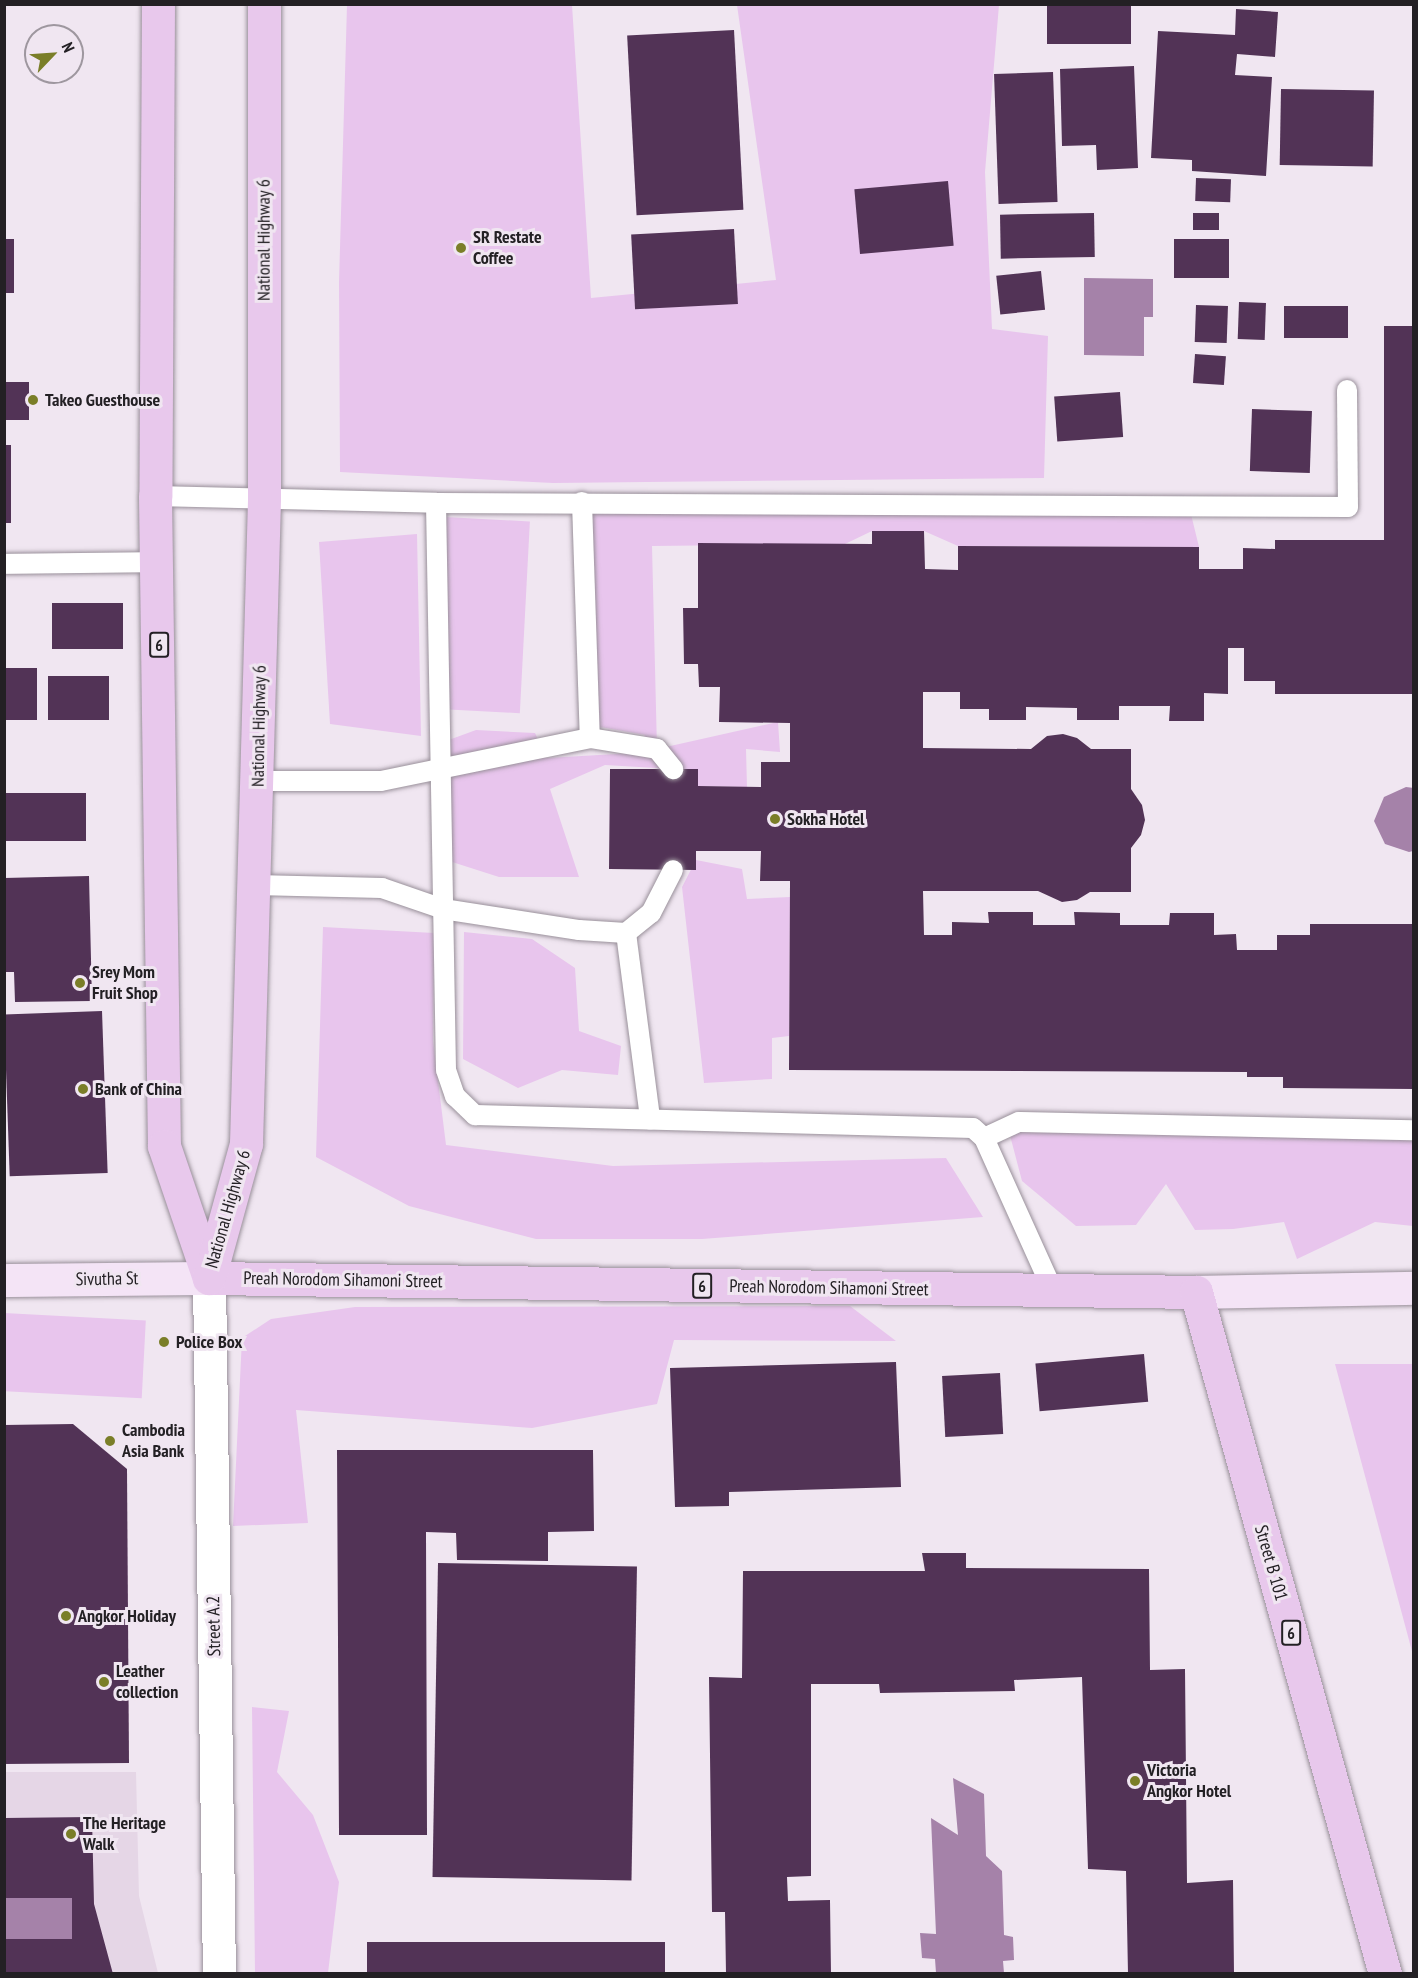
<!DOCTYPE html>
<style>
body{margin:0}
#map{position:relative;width:1418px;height:1978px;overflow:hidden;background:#f0e6f1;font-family:"PT Sans Narrow",sans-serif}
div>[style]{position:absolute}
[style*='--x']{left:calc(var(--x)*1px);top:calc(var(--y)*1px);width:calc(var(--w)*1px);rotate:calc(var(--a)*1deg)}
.built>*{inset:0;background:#e5d6e6}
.green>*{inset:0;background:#e8c5ed;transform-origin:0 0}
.water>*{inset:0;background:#a582a9;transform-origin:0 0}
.building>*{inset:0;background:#523356;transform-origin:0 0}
.roads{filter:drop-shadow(0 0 2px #99909a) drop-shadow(0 0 2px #99909a)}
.service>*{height:20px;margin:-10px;padding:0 10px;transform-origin:10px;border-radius:10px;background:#fff}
.tertiary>*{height:33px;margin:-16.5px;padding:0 16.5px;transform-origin:16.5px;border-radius:16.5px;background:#fff}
.secondary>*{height:33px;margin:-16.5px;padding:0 16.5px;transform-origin:16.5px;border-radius:16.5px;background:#f4e4f6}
.primary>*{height:33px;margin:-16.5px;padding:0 16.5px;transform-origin:16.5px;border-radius:16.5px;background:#e8c8ec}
.dots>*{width:16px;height:16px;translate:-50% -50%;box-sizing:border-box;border:3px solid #f0e6f1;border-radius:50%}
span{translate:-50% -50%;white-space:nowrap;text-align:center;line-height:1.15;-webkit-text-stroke:6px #f0e6f1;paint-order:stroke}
.shield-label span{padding:2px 4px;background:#f0e6f1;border:2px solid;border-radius:4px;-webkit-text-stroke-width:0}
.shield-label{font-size:16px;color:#232024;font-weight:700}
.poi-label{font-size:18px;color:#232024;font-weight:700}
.left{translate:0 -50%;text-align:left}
.street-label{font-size:18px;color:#232024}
.frame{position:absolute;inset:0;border:6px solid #232024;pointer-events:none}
.north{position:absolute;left:24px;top:24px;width:60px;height:60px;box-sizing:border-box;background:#f0e6f1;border:2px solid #9e979f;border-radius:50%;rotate:65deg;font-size:16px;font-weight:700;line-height:24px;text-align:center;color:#232024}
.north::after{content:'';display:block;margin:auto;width:21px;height:27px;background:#7a7e28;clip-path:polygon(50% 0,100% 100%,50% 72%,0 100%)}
</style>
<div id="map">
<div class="built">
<i style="clip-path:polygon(4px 1772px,136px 1772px,139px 1896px,158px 1973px,5px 1973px)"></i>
</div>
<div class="green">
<i style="clip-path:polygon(347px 5px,572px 5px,591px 298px,776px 280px,737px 5px,999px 5px,985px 172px,992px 329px,1048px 336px,1044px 478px,553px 483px,340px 472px,339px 282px)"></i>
<i style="clip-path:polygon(1189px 506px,1199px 547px,958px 546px,924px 531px,872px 531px,845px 544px,652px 546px,657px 749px,778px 722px,780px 752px,746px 749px,747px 787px,698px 786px,673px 769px,605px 765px,550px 789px,579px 877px,499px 877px,449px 861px,446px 741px,476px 730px,535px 733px,547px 758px,634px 753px,645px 735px,589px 725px,582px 512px)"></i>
<i style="left:445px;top:517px;width:85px;height:192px;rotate:3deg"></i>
<i style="clip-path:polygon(417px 534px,421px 736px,330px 724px,319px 542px)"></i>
<i style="clip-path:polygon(696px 860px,742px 869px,747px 899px,790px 897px,789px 1036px,772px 1038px,772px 1079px,704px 1083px,682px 887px)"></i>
<i style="clip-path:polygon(323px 927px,434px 933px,433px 1041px,446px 1145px,613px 1166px,946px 1158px,983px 1217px,702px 1239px,536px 1239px,409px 1206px,316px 1157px)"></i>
<i style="clip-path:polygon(464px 932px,532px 939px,575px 968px,579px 1031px,621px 1046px,618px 1075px,562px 1070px,518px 1088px,463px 1059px)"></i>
<i style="clip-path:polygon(1079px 1113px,1278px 1126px,1413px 1130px,1413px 1226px,1375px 1222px,1297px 1259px,1284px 1222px,1233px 1229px,1195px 1230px,1166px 1184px,1136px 1225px,1076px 1226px,1022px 1181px,1007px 1124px)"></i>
<i style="clip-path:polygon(850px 1306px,896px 1341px,674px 1340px,657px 1404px,532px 1428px,296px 1410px,308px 1523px,233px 1526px,242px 1338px,271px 1319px,355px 1307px)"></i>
<i style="left:4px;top:1313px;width:142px;height:78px;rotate:3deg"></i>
<i style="clip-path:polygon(1335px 1364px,1413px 1364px,1413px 1655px)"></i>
<i style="clip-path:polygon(252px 1707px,289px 1711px,277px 1772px,313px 1815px,339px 1882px,328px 1973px,255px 1973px)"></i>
</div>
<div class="water">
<i style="clip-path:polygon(1084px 278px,1153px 279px,1153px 317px,1144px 317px,1144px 356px,1084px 355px)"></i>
<i style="clip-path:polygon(1406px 787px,1414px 788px,1413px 851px,1409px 852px,1385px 844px,1374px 821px,1384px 797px)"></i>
<i style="clip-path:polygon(953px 1778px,984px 1794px,986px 1856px,1002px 1871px,1004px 1935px,1013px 1937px,1014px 1960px,1003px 1961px,1004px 1973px,936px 1973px,935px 1959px,922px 1958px,920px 1933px,936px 1934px,931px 1818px,958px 1835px)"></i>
<i style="left:4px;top:1898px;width:68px;height:41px"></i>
</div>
<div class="building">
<i style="left:1047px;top:4px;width:84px;height:40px"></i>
<i style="clip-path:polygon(1236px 9px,1278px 12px,1275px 57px,1237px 54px,1235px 75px,1272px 77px,1266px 176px,1192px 171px,1192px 160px,1151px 158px,1158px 31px,1235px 35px)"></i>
<i style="left:734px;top:30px;width:180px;height:107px;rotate:87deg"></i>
<i style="clip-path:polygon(1134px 66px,1138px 168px,1097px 170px,1096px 145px,1062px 146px,1060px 69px)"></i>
<i style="left:1053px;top:72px;width:130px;height:59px;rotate:88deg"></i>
<i style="left:1281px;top:89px;width:93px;height:76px;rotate:1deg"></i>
<i style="left:1196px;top:178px;width:35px;height:23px;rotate:2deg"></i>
<i style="left:948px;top:181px;width:65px;height:94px;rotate:85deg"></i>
<i style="left:1094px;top:213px;width:44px;height:94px;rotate:89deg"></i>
<i style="left:1193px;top:213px;width:26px;height:17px"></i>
<i style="left:734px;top:229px;width:75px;height:103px;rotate:87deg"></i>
<i style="left:4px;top:239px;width:10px;height:54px"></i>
<i style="left:1174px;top:239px;width:55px;height:39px"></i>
<i style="left:1041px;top:271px;width:39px;height:45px;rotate:84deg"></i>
<i style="left:1239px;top:302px;width:27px;height:37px;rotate:2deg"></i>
<i style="left:1196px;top:305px;width:32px;height:37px;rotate:2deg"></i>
<i style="left:1284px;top:306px;width:64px;height:32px"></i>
<i style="clip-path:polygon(1384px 326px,1414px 326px,1414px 694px,1275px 694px,1275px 681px,1244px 681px,1244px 648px,1228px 648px,1228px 694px,1204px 693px,1204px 721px,1169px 721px,1170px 706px,1119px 706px,1119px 720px,1077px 720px,1077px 708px,1026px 707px,1026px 720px,989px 720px,989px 709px,960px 709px,960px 692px,923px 692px,923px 748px,1031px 749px,1047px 736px,1063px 734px,1077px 738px,1091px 749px,1131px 749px,1131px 789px,1142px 805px,1145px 820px,1141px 835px,1131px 848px,1131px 892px,1090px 892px,1077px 900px,1062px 902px,1038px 891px,923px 891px,924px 935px,952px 935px,952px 922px,989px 923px,988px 912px,1033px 912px,1033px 925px,1075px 925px,1074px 912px,1120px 913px,1120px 925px,1169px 925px,1170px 913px,1214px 913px,1214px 935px,1236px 934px,1237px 950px,1277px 950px,1277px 935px,1310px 935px,1310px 924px,1414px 924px,1414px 1089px,1283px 1088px,1283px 1077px,1247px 1077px,1247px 1072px,789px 1070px,790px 881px,760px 881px,761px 851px,696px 851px,696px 870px,609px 869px,610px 769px,698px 769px,698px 786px,761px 787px,761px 762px,790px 762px,790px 723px,719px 722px,720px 687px,699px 687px,698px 664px,684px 664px,683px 608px,698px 608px,698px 543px,872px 544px,872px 531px,924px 531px,925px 569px,958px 570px,958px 546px,1199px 547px,1199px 569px,1243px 569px,1243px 548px,1275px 549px,1275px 540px,1384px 540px)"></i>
<i style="left:1195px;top:354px;width:31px;height:29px;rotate:4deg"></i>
<i style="left:4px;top:382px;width:25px;height:38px"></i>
<i style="left:1120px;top:392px;width:45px;height:66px;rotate:86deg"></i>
<i style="left:1252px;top:409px;width:60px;height:62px;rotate:2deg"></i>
<i style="left:5px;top:445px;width:6px;height:78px"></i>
<i style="left:52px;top:603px;width:71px;height:46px"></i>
<i style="left:4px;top:668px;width:33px;height:52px"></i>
<i style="left:48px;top:676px;width:61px;height:44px"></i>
<i style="left:4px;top:793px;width:82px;height:48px"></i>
<i style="clip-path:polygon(89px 876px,92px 1001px,15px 1002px,14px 972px,4px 972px,4px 878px)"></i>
<i style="left:102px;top:1011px;width:162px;height:98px;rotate:88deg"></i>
<i style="left:1144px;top:1354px;width:48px;height:109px;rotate:85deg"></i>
<i style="clip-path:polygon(896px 1362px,901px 1487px,729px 1492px,729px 1506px,675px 1507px,670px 1368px)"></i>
<i style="left:1000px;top:1373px;width:61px;height:58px;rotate:87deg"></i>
<i style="clip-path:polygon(73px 1424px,127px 1469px,129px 1763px,4px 1764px,4px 1425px)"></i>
<i style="clip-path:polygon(337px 1450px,593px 1450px,594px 1531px,548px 1532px,548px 1561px,457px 1560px,456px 1533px,426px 1532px,427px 1835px,339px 1835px)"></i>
<i style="clip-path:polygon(922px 1553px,966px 1553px,966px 1568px,1149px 1569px,1150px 1670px,1185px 1669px,1187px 1883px,1233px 1880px,1234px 1974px,1128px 1974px,1126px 1871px,1088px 1869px,1082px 1677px,1014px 1680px,1015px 1691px,880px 1693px,879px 1684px,811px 1684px,811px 1876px,787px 1877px,788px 1901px,830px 1900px,831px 1974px,726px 1974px,725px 1912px,712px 1912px,709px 1677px,742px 1678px,743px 1571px,925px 1571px)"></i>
<i style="left:438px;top:1563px;width:199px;height:314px;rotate:1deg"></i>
<i style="clip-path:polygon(92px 1817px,94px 1904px,113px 1974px,4px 1974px,4px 1939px,72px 1939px,72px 1898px,4px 1898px,4px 1818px)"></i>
<i style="left:665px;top:1942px;width:32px;height:298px;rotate:90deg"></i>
</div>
<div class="roads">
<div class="service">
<i style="--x:155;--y:496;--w:281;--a:1.4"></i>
<i style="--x:436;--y:503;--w:912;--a:0.25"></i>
<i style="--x:1348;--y:507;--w:117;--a:-90.5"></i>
<i style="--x:582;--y:502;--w:236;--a:88.1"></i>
<i style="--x:436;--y:503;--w:567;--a:88.99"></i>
<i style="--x:446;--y:1070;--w:28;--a:71"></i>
<i style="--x:455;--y:1096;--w:28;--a:44"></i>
<i style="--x:475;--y:1115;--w:498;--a:1.5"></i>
<i style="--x:973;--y:1128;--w:15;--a:42"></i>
<i style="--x:984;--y:1138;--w:168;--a:65.7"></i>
<i style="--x:4;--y:564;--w:154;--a:-0.7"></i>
<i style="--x:258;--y:781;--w:123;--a:0"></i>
<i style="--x:381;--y:781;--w:213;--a:-11.6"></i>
<i style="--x:590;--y:738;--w:68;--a:9.3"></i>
<i style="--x:657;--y:749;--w:26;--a:51"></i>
<i style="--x:255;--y:885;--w:127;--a:1.4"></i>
<i style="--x:382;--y:888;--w:65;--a:19"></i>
<i style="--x:443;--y:909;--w:138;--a:8.8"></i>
<i style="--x:579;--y:930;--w:47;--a:3.7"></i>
<i style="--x:626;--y:933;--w:32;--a:-39"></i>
<i style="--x:651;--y:913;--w:48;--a:-62.9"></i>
<i style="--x:626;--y:933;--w:188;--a:82.6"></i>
<i style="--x:984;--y:1138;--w:38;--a:-25"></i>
<i style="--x:1019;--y:1122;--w:395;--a:1.2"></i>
</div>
<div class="tertiary">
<i style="--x:209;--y:1278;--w:696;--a:89.18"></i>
</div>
<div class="secondary">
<i style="--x:4;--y:1280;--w:205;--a:-0.6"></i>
<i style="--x:1196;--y:1292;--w:218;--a:-1.1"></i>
</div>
<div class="primary">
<i style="--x:158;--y:4;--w:492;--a:90.3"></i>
<i style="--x:155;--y:496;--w:650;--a:89.21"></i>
<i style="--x:164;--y:1146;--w:139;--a:71.2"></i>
<i style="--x:209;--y:1278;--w:987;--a:0.81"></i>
<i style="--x:1196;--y:1292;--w:708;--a:74.51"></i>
<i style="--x:209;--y:1278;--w:139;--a:-74.6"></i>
<i style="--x:246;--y:1144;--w:646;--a:-88.4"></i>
<i style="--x:264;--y:498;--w:494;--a:-90"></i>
</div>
</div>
<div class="dots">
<i style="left:461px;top:248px;background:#7a7e28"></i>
<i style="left:33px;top:400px;background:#7a7e28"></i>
<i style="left:775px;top:819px;background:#7a7e28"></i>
<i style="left:80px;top:983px;background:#7a7e28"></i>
<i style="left:83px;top:1089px;background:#7a7e28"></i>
<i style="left:164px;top:1342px;background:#7a7e28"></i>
<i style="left:110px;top:1441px;background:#7a7e28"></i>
<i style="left:66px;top:1616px;background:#7a7e28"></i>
<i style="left:104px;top:1682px;background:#7a7e28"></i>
<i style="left:1135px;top:1781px;background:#7a7e28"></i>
<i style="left:71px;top:1834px;background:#7a7e28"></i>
</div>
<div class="shield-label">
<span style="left:159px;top:645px">6</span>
<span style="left:702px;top:1286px">6</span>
<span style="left:1291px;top:1633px">6</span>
</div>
<div class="poi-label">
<span class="left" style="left:473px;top:248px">SR Restate<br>Coffee</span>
<span class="left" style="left:45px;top:400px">Takeo Guesthouse</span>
<span class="left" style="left:787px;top:819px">Sokha Hotel</span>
<span class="left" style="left:92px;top:983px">Srey Mom<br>Fruit Shop</span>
<span class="left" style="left:95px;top:1089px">Bank of China</span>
<span class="left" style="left:176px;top:1342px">Police Box</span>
<span class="left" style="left:122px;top:1441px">Cambodia<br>Asia Bank</span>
<span class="left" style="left:78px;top:1616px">Angkor Holiday</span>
<span class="left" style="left:116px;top:1682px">Leather<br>collection</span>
<span class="left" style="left:1147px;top:1781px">Victoria<br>Angkor Hotel</span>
<span class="left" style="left:83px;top:1834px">The Heritage<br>Walk</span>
</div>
<div class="street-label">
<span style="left:264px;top:240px;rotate:-90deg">National Highway 6</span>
<span style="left:259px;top:726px;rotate:-89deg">National Highway 6</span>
<span style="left:228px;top:1209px;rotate:-74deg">National Highway 6</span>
<span style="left:107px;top:1279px;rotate:-1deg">Sivutha St</span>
<span style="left:343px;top:1280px;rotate:1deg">Preah Norodom Sihamoni Street</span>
<span style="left:829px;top:1288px;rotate:1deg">Preah Norodom Sihamoni Street</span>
<span style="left:1271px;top:1563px;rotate:74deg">Street B 101</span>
<span style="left:214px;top:1626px;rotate:-91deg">Street A.2</span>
</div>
<div class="frame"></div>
<div class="north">N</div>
</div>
